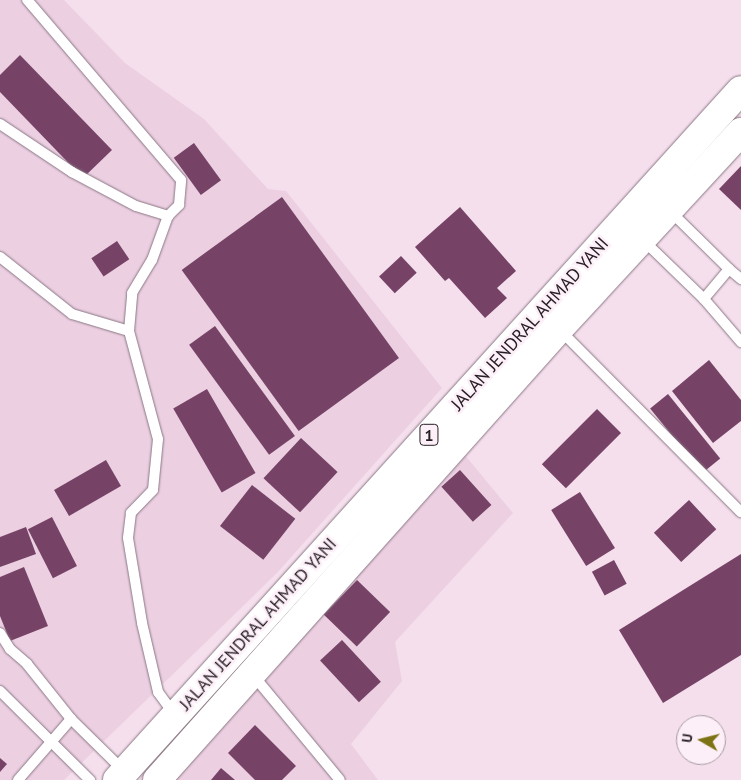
<!DOCTYPE html>
<style>
body{margin:0}
#map{position:relative;width:741px;height:780px;overflow:hidden;background:#f5dfed;font-family:"PT Sans",sans-serif}
div>[style]{position:absolute}
[style*='--x']{left:calc(var(--x)*1px);top:calc(var(--y)*1px);width:calc(var(--w)*1px);rotate:calc(var(--a)*1deg)}
.built>*{inset:0;background:#ecd0e2}
.building>*{inset:0;background:#764367;transform-origin:0 0}
.roads{filter:drop-shadow(0 0 1px #8b7784) drop-shadow(0 0 1px #8b7784)}
.lane>*{height:10px;margin:-5px;padding:0 5px;transform-origin:5px;border-radius:5px;background:#fff}
.highway>*{height:28px;margin:-14px;padding:0 14px;transform-origin:14px;border-radius:14px;background:#fff}
span{translate:-50% -50%;white-space:nowrap;text-align:center;line-height:1.15;-webkit-text-stroke:5px #fdeff8;paint-order:stroke}
.shield-label span{padding:1px 4px;background:#fdeff8;border:1px solid;border-radius:4px;-webkit-text-stroke-width:0}
.shield-label{font-size:16px;color:#251d22;font-weight:700}
.street-label{font-size:18px;color:#251d22}
.north{position:absolute;left:676px;top:715px;width:50px;height:50px;box-sizing:border-box;background:#fdeff8;border:1px solid #a79ba2;border-radius:50%;rotate:278deg;font-size:14px;font-weight:700;line-height:20px;text-align:center;color:#251d22}
.north::after{content:'';display:block;margin:auto;width:18px;height:22px;background:#7d7315;clip-path:polygon(50% 0,100% 100%,50% 72%,0 100%)}
</style>
<div id="map">
<div class="built">
<i style="clip-path:polygon(0 0,64px 0,125px 63px,204px 119px,268px 189px,286px 191px,442px 388px,277px 573px,64px 780px,0 780px)"></i>
<i style="clip-path:polygon(459px 448px,513px 513px,395px 642px,402px 681px,351px 744px,378px 780px,171px 780px)"></i>
</div>
<div class="building">
<i style="clip-path:polygon(20px 55px,112px 150px,83px 178px,0 92px,0 75px)"></i>
<i style="left:194px;top:143px;width:46px;height:25px;rotate:54deg"></i>
<i style="clip-path:polygon(741px 166px,741px 210px,719px 189px)"></i>
<i style="left:282px;top:197px;width:199px;height:124px;rotate:54deg"></i>
<i style="clip-path:polygon(460px 207px,516px 271px,497px 288px,507px 298px,485px 318px,449px 278px,445px 281px,415px 247px)"></i>
<i style="left:117px;top:241px;width:22px;height:31px;rotate:56deg"></i>
<i style="left:401px;top:256px;width:23px;height:30px;rotate:47deg"></i>
<i style="left:215px;top:326px;width:136px;height:32px;rotate:54deg"></i>
<i style="clip-path:polygon(709px 360px,741px 400px,741px 421px,713px 443px,672px 391px)"></i>
<i style="left:207px;top:389px;width:97px;height:39px;rotate:60deg"></i>
<i style="left:668px;top:394px;width:83px;height:23px;rotate:51deg"></i>
<i style="left:597px;top:409px;width:34px;height:78px;rotate:45deg"></i>
<i style="left:301px;top:438px;width:50px;height:55px;rotate:43deg"></i>
<i style="left:106px;top:460px;width:30px;height:60px;rotate:60deg"></i>
<i style="left:460px;top:470px;width:47px;height:25px;rotate:48deg"></i>
<i style="left:252px;top:485px;width:55px;height:52px;rotate:38deg"></i>
<i style="left:580px;top:492px;width:66px;height:34px;rotate:58deg"></i>
<i style="left:689px;top:500px;width:40px;height:48px;rotate:47deg"></i>
<i style="left:52px;top:517px;width:55px;height:27px;rotate:63deg"></i>
<i style="clip-path:polygon(26px 527px,36px 554px,0 567px,0 537px)"></i>
<i style="clip-path:polygon(741px 554px,741px 655px,663px 703px,619px 630px)"></i>
<i style="left:614px;top:560px;width:27px;height:25px;rotate:62deg"></i>
<i style="clip-path:polygon(24px 567px,48px 626px,10px 641px,0 616px,0 577px)"></i>
<i style="left:357px;top:580px;width:46px;height:48px;rotate:44deg"></i>
<i style="left:342px;top:640px;width:57px;height:30px;rotate:47deg"></i>
<i style="clip-path:polygon(255px 725px,296px 766px,282px 780px,255px 780px,228px 753px)"></i>
<i style="clip-path:polygon(0 758px,7px 764px,0 772px)"></i>
<i style="clip-path:polygon(221px 768px,235px 780px,211px 780px)"></i>
</div>
<div class="roads">
<div class="lane">
<i style="--x:0;--y:124;--w:87;--a:33.7"></i>
<i style="--x:72;--y:172;--w:72;--a:28"></i>
<i style="--x:136;--y:206;--w:34;--a:17"></i>
<i style="--x:168;--y:216;--w:16;--a:-45"></i>
<i style="--x:179;--y:205;--w:25;--a:-85"></i>
<i style="--x:181;--y:180;--w:237;--a:-130.5"></i>
<i style="--x:669;--y:210;--w:84;--a:44.5"></i>
<i style="--x:729;--y:269;--w:39;--a:130"></i>
<i style="--x:643;--y:240;--w:85;--a:44"></i>
<i style="--x:704;--y:299;--w:57;--a:49.3"></i>
<i style="--x:0;--y:257;--w:92;--a:38.4"></i>
<i style="--x:72;--y:314;--w:59;--a:16.6"></i>
<i style="--x:129;--y:331;--w:112;--a:75"></i>
<i style="--x:158;--y:439;--w:51;--a:95.6"></i>
<i style="--x:153;--y:490;--w:32;--a:134"></i>
<i style="--x:131;--y:513;--w:25;--a:97"></i>
<i style="--x:128;--y:538;--w:86;--a:80.6"></i>
<i style="--x:142;--y:623;--w:71;--a:76.9"></i>
<i style="--x:158;--y:692;--w:29;--a:54"></i>
<i style="--x:729;--y:269;--w:16;--a:40"></i>
<i style="--x:560;--y:330;--w:257;--a:45.2"></i>
<i style="--x:129;--y:331;--w:38;--a:-85"></i>
<i style="--x:132;--y:293;--w:39;--a:-59"></i>
<i style="--x:152;--y:260;--w:47;--a:-70"></i>
<i style="--x:0;--y:633;--w:19;--a:58"></i>
<i style="--x:10;--y:649;--w:23;--a:41"></i>
<i style="--x:27;--y:664;--w:70;--a:51.3"></i>
<i style="--x:71;--y:719;--w:74;--a:44.5"></i>
<i style="--x:253;--y:675;--w:136;--a:50.4"></i>
<i style="--x:0;--y:691;--w:127;--a:44.7"></i>
<i style="--x:18;--y:780;--w:81;--a:-49"></i>
</div>
<div class="highway">
<i style="--x:117;--y:780;--w:930;--a:-47.88"></i>
<i style="--x:157;--y:780;--w:604;--a:-48.29"></i>
<i style="--x:559;--y:329;--w:268;--a:-47.3"></i>
</div>
</div>
<div class="shield-label">
<span style="left:429px;top:435px">1</span>
</div>
<div class="street-label">
<span style="left:530px;top:324px;rotate:-48deg">JALAN JENDRAL AHMAD YANI</span>
<span style="left:258px;top:624px;rotate:-48deg">JALAN JENDRAL AHMAD YANI</span>
</div>
<div class="north">U</div>
</div>
